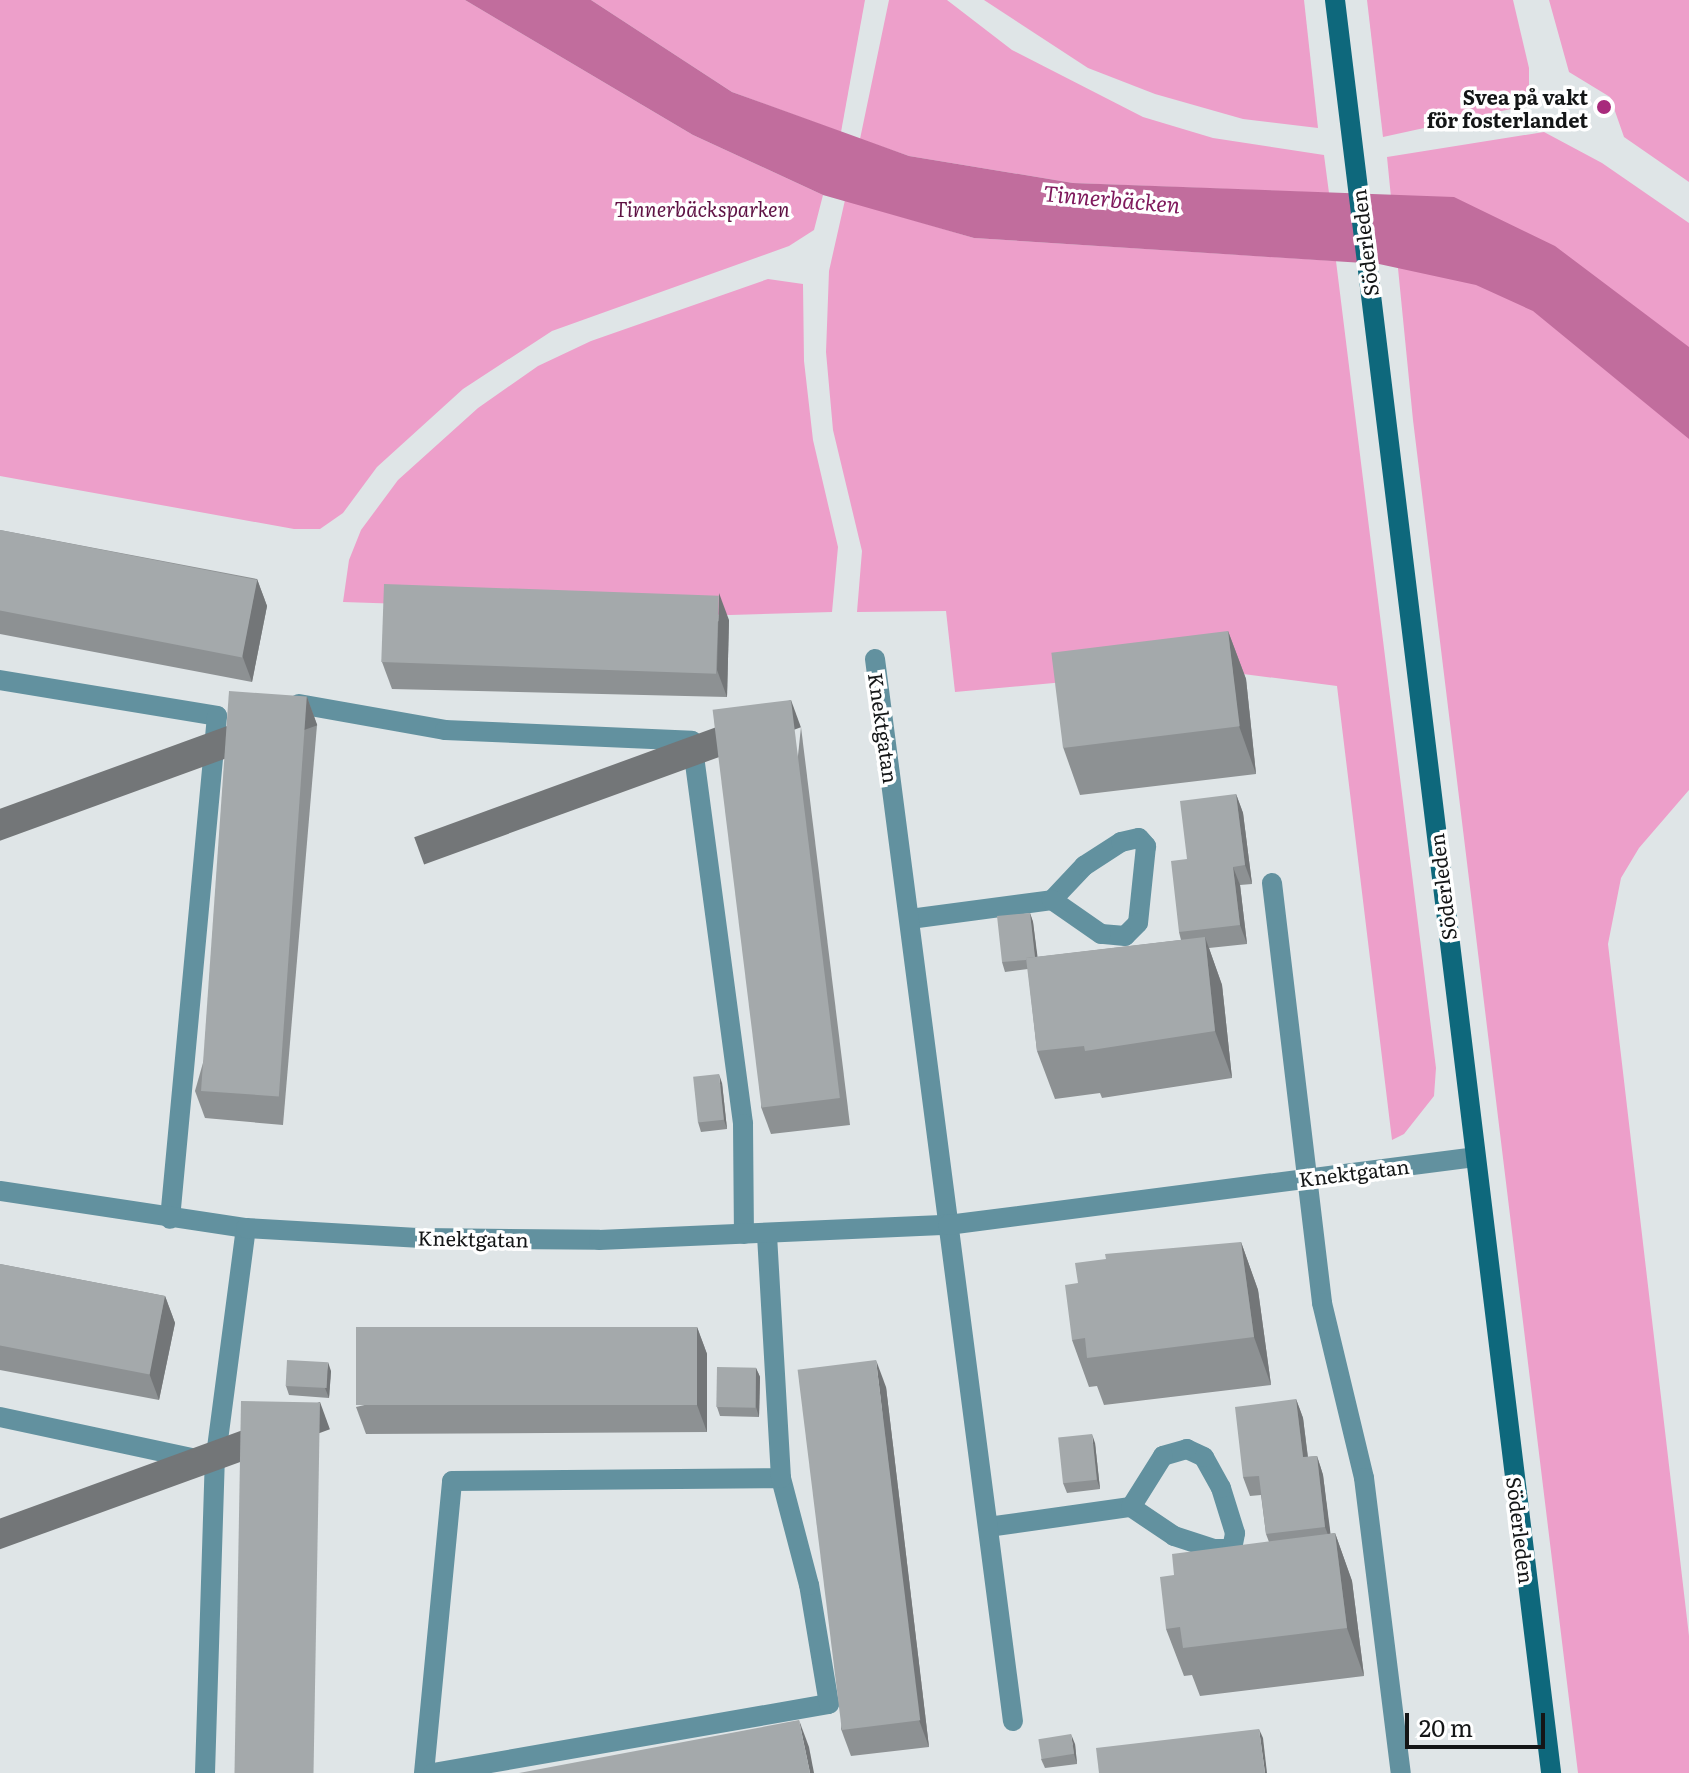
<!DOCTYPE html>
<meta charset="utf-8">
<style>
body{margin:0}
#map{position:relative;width:1689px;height:1773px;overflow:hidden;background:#dfe5e7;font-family:Literata,serif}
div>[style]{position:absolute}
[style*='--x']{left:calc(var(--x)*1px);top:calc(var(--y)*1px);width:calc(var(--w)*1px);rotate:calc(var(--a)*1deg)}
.green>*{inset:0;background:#ed9fca}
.water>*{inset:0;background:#c16d9d}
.service>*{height:20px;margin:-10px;padding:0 10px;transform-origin:10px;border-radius:10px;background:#62919f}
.minor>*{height:20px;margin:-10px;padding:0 10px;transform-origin:10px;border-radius:10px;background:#62919f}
.secondary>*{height:20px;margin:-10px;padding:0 10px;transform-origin:10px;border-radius:10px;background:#0e687c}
.wall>*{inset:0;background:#8d9193}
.shaded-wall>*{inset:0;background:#737678;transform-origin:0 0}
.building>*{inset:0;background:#a4a9ab;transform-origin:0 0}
.dots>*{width:22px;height:22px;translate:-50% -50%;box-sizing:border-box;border:4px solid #fff;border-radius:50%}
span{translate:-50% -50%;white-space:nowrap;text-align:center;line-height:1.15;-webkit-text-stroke:7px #fff;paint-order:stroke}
.poi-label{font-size:20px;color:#141617;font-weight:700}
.right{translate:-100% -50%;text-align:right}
.park-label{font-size:20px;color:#5e1143;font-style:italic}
.street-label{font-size:20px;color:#141617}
.water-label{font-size:22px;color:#7f195c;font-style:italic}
.scale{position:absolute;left:1405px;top:1713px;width:140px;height:36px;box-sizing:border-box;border:4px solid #141617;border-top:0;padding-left:10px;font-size:24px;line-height:28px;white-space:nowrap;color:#141617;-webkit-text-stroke:6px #fff;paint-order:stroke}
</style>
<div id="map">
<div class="green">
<i style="clip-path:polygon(0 0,465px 0,693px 135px,823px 195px,814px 230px,789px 246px,552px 331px,463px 389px,377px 467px,343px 513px,320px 529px,294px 529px,0 476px)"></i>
<i style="clip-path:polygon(591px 0,865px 0,841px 132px,732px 92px)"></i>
<i style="clip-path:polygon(889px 0,947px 0,1012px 50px,1143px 117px,1213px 138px,1324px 155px,1329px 193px,1073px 183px,909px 156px,860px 139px)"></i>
<i style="clip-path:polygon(984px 0,1304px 0,1318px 128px,1243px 119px,1155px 94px,1088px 68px)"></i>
<i style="clip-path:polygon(1367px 0,1513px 0,1529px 68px,1529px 89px,1520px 107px,1383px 137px)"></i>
<i style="clip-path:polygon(1549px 0,1689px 0,1689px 182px,1624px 137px,1610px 97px,1569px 72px)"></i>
<i style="clip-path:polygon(1544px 132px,1602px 163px,1689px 223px,1689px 790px,1639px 848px,1621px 878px,1608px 944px,1689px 1636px,1689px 1773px,1578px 1773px,1413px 420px,1387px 157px)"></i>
<i style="clip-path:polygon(845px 200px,974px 238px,1336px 261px,1436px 1068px,1434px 1096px,1404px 1134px,1392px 1140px,1337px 686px,1205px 669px,955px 692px,946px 611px,857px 612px,862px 551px,833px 430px,826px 352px,829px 271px)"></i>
<i style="clip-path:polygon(768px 279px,803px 284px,804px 361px,813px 440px,838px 547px,832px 612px,730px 615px,343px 602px,349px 560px,361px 530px,398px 480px,478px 408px,538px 366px,591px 341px)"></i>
</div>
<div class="water">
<i style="clip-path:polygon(465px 0,591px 0,732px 92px,909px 156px,1073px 183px,1454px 197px,1555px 246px,1689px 347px,1689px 439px,1533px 311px,1476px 285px,1379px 264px,974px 238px,823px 195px,693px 135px)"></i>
</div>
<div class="service">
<i style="--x:0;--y:680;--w:220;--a:9.4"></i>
<i style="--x:217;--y:716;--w:505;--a:95.34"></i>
<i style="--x:299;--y:704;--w:148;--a:10.1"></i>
<i style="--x:445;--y:730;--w:247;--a:2.5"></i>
<i style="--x:692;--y:741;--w:386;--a:82.4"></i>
<i style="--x:743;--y:1124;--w:110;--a:89.5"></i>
<i style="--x:1272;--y:883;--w:423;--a:83.2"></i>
<i style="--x:1322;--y:1303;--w:180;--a:76.5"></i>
<i style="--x:1364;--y:1478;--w:297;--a:82.9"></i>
<i style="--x:910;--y:919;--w:143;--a:-7.6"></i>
<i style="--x:1052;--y:900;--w:47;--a:-46.7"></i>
<i style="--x:1084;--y:866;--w:44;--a:-33"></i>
<i style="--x:1121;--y:842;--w:18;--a:-13"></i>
<i style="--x:1139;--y:838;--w:11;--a:49"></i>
<i style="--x:1146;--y:846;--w:77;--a:95.9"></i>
<i style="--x:1138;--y:923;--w:18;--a:135"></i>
<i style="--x:1125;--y:936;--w:24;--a:-175"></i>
<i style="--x:1101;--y:934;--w:60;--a:-145.2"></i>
<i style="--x:0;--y:1417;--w:220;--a:12.1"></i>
<i style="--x:988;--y:1527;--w:144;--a:-8"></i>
<i style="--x:1131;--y:1507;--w:52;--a:34"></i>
<i style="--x:1174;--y:1536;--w:42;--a:18"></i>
<i style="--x:1214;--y:1549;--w:18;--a:0"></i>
<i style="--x:1232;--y:1549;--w:16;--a:-79"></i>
<i style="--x:1235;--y:1533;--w:47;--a:-107.3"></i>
<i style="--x:1221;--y:1488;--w:35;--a:-119"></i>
<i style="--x:1204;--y:1457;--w:19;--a:-155"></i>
<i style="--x:1187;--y:1449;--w:25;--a:164"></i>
<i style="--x:1163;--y:1456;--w:60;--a:122.1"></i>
<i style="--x:205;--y:1773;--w:310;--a:-88.2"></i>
<i style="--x:215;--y:1463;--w:237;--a:-82.5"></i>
<i style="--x:424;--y:1773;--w:293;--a:-84.5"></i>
<i style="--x:452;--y:1481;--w:329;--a:-0.5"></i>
<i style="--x:433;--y:1773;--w:402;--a:-9.9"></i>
<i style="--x:829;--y:1704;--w:121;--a:-99.5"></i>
<i style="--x:809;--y:1585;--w:111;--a:-104.7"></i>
<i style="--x:781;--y:1478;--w:245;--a:-93.3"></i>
</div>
<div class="minor">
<i style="--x:875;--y:659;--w:1071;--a:82.6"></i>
<i style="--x:0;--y:1191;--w:249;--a:8.6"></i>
<i style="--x:246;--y:1228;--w:176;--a:3.3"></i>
<i style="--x:422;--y:1238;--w:177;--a:0.6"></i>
<i style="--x:599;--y:1240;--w:349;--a:-2.5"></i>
<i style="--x:948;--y:1225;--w:531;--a:-7.35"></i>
</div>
<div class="secondary">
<i style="--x:1335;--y:0;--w:1786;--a:83.05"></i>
</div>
<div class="wall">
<i style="clip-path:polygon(0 530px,257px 579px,267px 606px,252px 682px,0 634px)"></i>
<i style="clip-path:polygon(729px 620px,727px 697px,392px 689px,382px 662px)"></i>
<i style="clip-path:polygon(1228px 631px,1246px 679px,1256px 774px,1080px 795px,1063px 747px)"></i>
<i style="clip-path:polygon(307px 697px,317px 725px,283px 1125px,205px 1118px,195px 1091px)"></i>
<i style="clip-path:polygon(801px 727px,850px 1125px,771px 1134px,761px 1107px)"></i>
<i style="clip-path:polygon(1236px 794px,1243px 813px,1252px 884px,1240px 885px,1247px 944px,1209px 948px,1222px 985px,1232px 1078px,1102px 1098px,1100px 1093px,1055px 1099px,1037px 1051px,1028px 969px,1005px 972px,1002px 962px,1030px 913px,1033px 922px,1037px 957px,1181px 940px,1179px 932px,1187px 859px)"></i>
<i style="clip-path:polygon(722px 1083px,727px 1129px,701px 1132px,698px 1122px)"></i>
<i style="clip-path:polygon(1241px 1242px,1258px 1290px,1271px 1385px,1104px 1405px,1097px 1386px,1089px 1387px,1072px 1340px)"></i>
<i style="clip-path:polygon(0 1264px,165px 1296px,175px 1323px,159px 1400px,0 1370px)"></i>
<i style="clip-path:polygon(697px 1327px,707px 1354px,707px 1432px,366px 1434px,356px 1407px)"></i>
<i style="clip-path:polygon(756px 1368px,760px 1377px,759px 1417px,720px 1416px,717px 1407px)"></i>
<i style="clip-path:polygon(331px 1371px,329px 1398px,289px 1395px,286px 1386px)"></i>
<i style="clip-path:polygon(886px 1387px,929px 1747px,851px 1756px,841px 1729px)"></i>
<i style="clip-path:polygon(1296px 1399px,1303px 1418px,1308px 1457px,1317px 1456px,1323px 1475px,1330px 1534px,1335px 1533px,1352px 1581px,1364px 1676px,1200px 1696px,1192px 1675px,1184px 1676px,1166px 1629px,1174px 1575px,1269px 1542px,1266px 1534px,1261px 1495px,1250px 1496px,1243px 1477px)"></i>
<i style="clip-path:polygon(1095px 1443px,1100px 1489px,1067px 1493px,1063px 1483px)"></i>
<i style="clip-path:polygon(1075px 1744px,1077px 1764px,1045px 1768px,1041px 1759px)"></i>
</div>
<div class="shaded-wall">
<i style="clip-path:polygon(257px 579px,267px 606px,252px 682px,242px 655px)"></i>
<i style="clip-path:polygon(719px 593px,729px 620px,727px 697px,717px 670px)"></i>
<i style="clip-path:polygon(1228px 631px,1246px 679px,1256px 774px,1239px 726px)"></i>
<i style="left:307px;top:697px;width:30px;height:402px;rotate:70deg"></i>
<i style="left:791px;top:700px;width:29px;height:401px;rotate:70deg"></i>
<i style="clip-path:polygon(1236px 794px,1243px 813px,1252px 884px,1245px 865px)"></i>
<i style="clip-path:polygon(1233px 867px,1240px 885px,1247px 944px,1240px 925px)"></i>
<i style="clip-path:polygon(1030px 913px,1033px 922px,1039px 968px,1035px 959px)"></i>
<i style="clip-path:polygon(1205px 937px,1222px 985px,1232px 1078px,1215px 1031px)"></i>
<i style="clip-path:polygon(719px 1074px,722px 1083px,727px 1129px,724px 1120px)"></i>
<i style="clip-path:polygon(1241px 1242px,1258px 1290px,1271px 1385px,1254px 1337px)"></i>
<i style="clip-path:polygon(165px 1296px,175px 1323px,159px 1400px,149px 1373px)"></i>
<i style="clip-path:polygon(697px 1327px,707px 1354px,707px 1432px,697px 1405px)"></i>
<i style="clip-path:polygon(876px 1360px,886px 1387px,929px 1747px,919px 1720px)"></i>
<i style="clip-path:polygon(328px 1362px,331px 1371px,329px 1398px,325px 1388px)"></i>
<i style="clip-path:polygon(756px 1368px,760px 1377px,759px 1417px,756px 1407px)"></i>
<i style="clip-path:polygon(1296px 1399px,1303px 1418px,1310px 1476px,1303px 1457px)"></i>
<i style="left:320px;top:1402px;width:29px;height:371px;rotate:70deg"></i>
<i style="clip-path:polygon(1092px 1434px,1095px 1443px,1100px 1489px,1097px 1480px)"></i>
<i style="clip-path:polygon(1317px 1456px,1323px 1475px,1332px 1545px,1325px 1527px)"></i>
<i style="clip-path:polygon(1335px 1533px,1352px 1581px,1364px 1676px,1347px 1628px)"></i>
<i style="clip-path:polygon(799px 1720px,809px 1747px,814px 1773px,810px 1773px)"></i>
<i style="clip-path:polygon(1259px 1729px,1263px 1738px,1267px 1773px,1265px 1773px)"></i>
<i style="clip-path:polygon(1071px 1734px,1075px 1744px,1077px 1764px,1074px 1754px)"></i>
</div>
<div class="building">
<i style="left:0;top:530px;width:262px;height:79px;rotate:11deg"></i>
<i style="left:384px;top:584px;width:335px;height:78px;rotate:2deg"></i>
<i style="left:1228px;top:631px;width:96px;height:178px;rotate:83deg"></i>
<i style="left:229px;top:691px;width:78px;height:401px;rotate:4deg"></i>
<i style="left:791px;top:700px;width:401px;height:79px;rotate:83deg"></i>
<i style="clip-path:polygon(1236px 794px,1245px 865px,1233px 867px,1240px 925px,1179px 932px,1171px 861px,1187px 859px,1180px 801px)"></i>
<i style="clip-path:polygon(1030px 913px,1035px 957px,1026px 958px,1026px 960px,1002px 962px,997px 916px)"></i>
<i style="clip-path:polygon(1205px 937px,1215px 1031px,1085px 1051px,1084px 1046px,1037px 1051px,1026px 958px)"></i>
<i style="left:719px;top:1074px;width:46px;height:26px;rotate:84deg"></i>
<i style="clip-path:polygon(1241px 1242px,1254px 1337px,1087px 1358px,1085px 1338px,1072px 1340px,1065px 1285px,1078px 1283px,1075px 1263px,1106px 1259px,1105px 1254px)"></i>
<i style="left:0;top:1264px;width:168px;height:80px;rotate:11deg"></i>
<i style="left:697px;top:1327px;width:78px;height:341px;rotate:90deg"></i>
<i style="left:287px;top:1360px;width:41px;height:26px;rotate:3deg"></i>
<i style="left:876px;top:1360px;width:363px;height:79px;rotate:83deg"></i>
<i style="left:717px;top:1367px;width:39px;height:40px;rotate:1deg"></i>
<i style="clip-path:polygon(1296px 1399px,1303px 1457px,1317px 1456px,1325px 1527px,1266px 1534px,1259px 1476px,1243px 1477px,1235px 1407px)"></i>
<i style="left:241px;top:1401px;width:79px;height:372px;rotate:1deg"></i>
<i style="left:1092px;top:1434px;width:46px;height:34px;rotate:84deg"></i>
<i style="clip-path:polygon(1335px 1533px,1347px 1628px,1183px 1648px,1180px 1627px,1166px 1629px,1160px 1577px,1174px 1575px,1172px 1554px)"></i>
<i style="clip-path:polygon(799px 1720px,810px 1773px,519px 1773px)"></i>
<i style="clip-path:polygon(1259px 1729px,1265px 1773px,1099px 1773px,1096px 1748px)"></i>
<i style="left:1071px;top:1734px;width:20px;height:33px;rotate:81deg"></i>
</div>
<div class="dots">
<i style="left:1604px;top:107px;background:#a82b7c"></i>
</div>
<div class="poi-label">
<span class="right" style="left:1588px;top:108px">Svea på vakt<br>för fosterlandet</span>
</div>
<div class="park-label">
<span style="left:702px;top:208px">Tinnerbäcksparken</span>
</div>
<div class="street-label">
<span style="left:1364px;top:243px;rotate:-97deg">Söderleden</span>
<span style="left:884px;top:728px;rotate:82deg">Knektgatan</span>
<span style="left:1442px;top:887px;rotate:-97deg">Söderleden</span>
<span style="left:1354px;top:1172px;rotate:-7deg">Knektgatan</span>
<span style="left:473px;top:1238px;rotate:1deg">Knektgatan</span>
<span style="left:1521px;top:1530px;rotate:83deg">Söderleden</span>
</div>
<div class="water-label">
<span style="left:1112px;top:198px;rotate:5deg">Tinnerbäcken</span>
</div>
<div class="scale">20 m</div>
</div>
